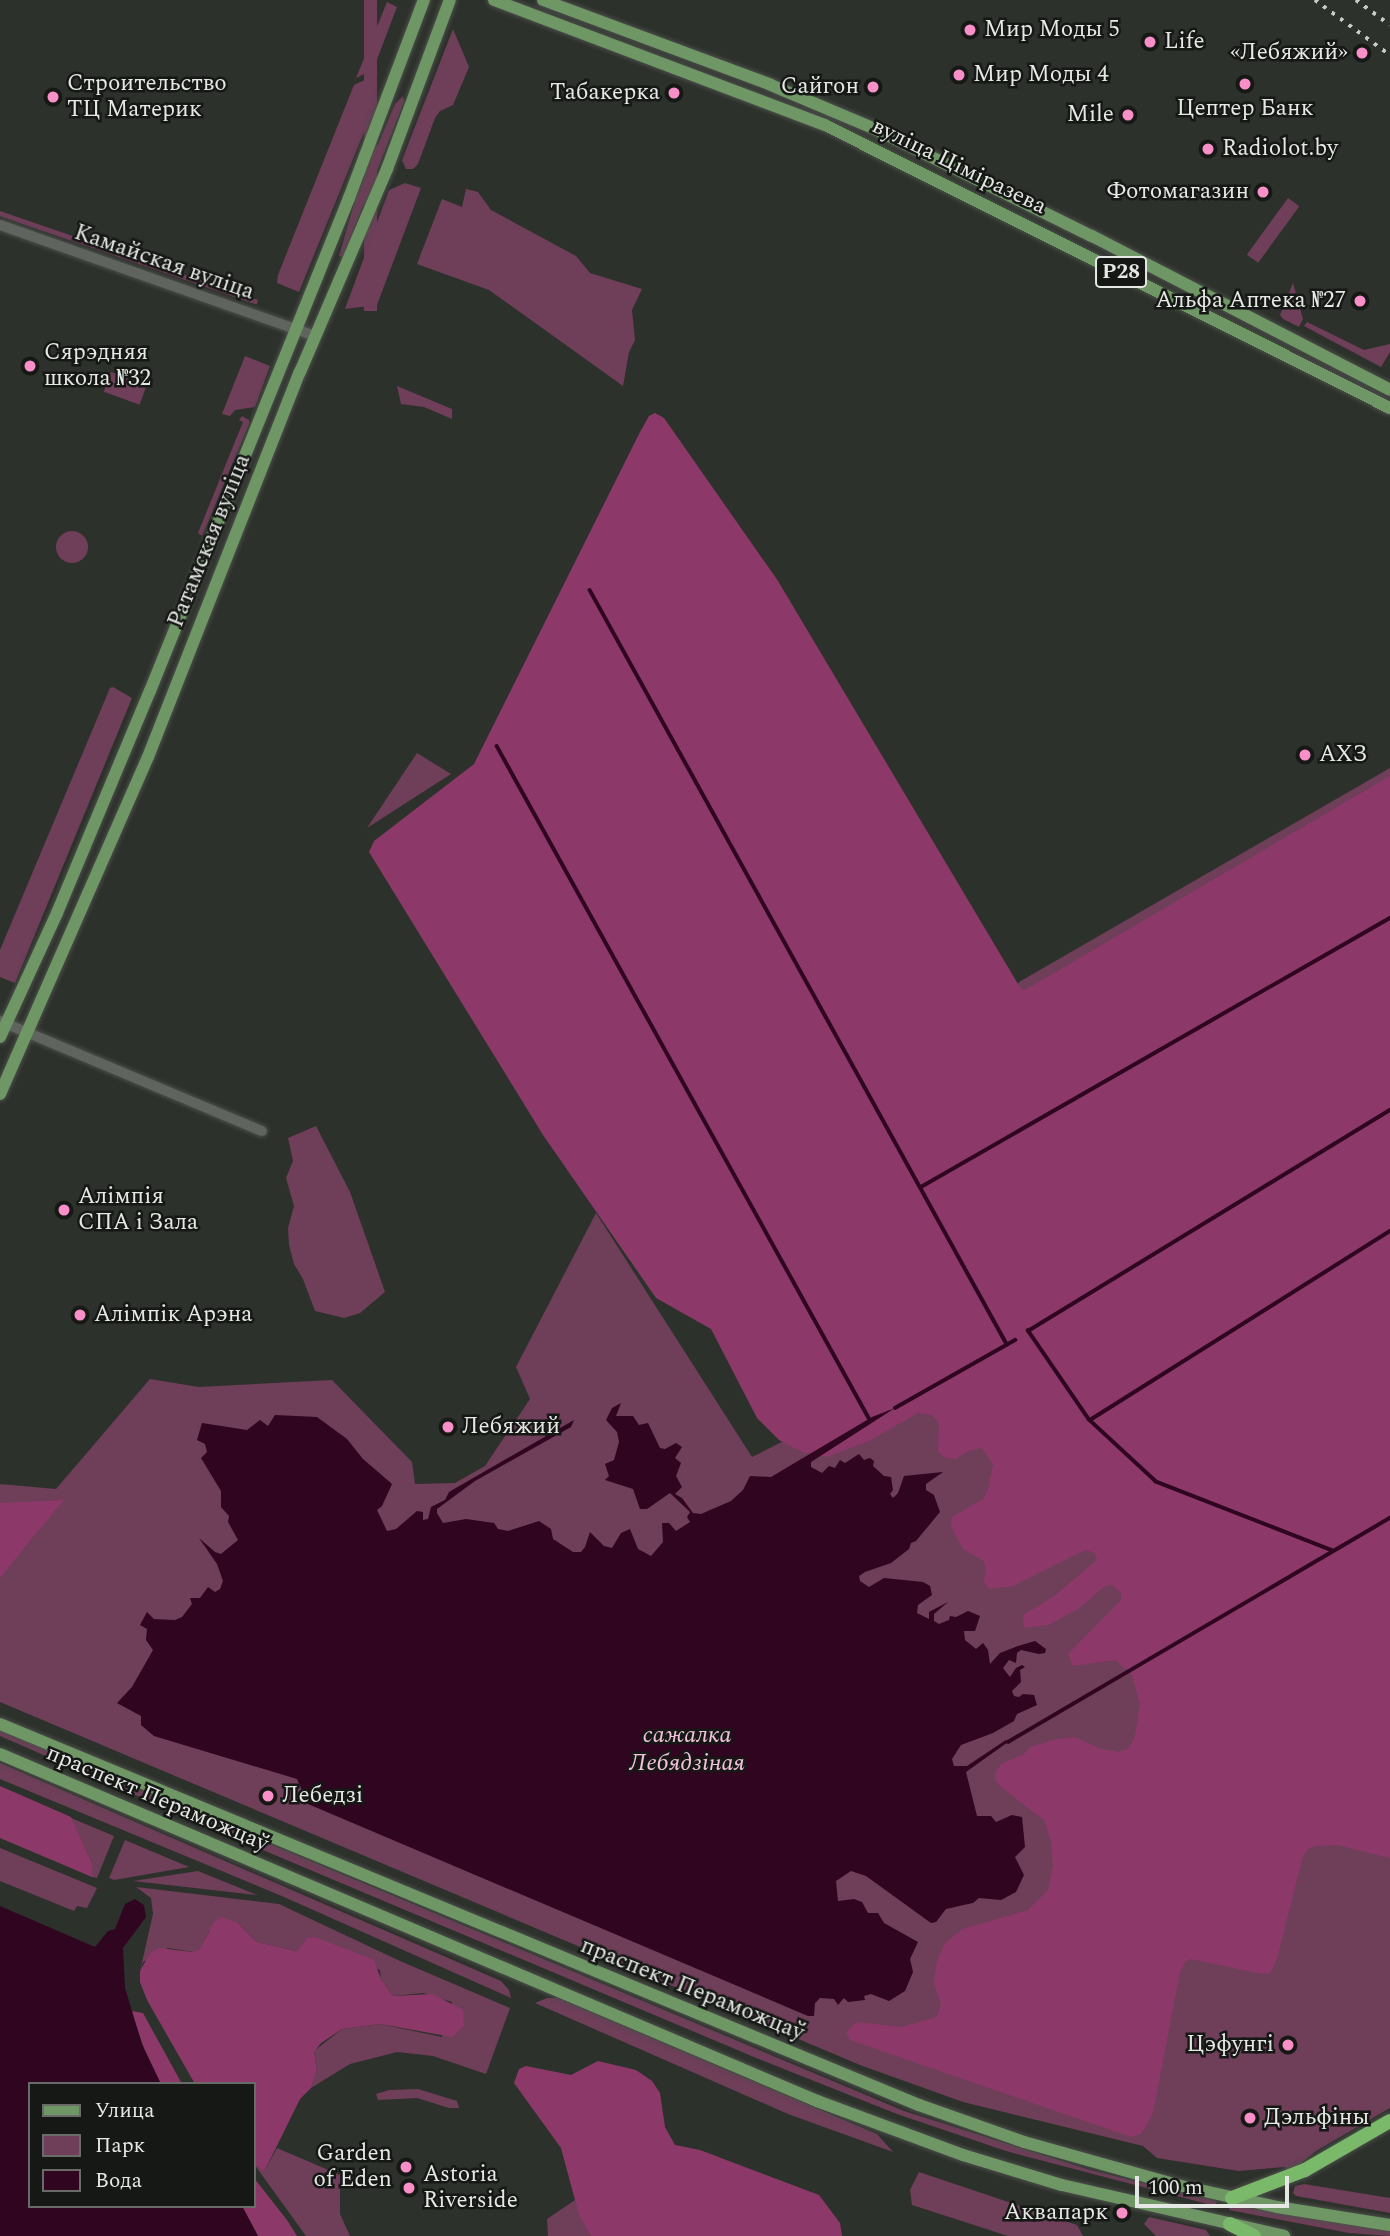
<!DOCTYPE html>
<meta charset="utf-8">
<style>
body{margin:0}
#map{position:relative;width:1390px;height:2236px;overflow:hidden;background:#2d312b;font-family:Spectral,serif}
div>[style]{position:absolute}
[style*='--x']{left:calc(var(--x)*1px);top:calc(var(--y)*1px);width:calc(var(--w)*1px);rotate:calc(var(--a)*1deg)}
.green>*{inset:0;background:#6f3e59;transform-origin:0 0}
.round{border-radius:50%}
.forest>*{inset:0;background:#8c3969}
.water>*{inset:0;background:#2f051f}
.stream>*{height:3.5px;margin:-1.75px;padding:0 1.75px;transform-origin:1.75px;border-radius:1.75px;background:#2f051f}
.roads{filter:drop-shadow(0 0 2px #4b4f4a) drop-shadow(0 0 2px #4b4f4a)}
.minor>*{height:10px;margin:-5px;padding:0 5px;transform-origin:5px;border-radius:5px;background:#5f645e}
.major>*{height:12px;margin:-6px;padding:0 6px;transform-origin:6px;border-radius:6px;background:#6f9665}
.highway>*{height:14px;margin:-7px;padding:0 7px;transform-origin:7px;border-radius:7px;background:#7ab86a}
.rail>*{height:3.5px;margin-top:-1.75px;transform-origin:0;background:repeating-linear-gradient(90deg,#c7cac6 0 3.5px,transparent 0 10.5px)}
.dots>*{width:19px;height:19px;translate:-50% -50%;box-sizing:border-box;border:4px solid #161816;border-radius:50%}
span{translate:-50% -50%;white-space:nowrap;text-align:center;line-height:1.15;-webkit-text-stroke:5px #161816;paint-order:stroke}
.shield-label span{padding:2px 5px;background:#161816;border:2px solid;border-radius:5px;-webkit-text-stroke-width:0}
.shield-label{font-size:21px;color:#e5e8e4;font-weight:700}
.poi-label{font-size:23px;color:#e5e8e4}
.left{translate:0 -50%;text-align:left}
.right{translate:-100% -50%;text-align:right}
.street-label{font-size:23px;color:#e5e8e4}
.water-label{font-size:24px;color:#f2c2da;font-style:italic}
.legend{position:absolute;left:28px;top:2082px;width:228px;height:126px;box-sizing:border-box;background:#161816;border:2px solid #696b68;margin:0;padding:9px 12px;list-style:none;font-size:21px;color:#e5e8e4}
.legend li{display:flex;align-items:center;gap:14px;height:35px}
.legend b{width:35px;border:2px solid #696b68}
.scale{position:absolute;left:1135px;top:2176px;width:154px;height:32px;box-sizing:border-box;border:4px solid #e5e8e4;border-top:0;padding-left:9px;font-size:21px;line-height:24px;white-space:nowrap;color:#e5e8e4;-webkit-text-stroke:5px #161816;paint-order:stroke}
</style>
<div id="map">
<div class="green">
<i style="left:364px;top:0;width:13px;height:311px"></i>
<i style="clip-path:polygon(387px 2px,397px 7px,373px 70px,356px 78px)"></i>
<i style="clip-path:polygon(453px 29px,469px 67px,453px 105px,440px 111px,435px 118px,418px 164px,413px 169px,406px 169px,402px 160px)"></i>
<i style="clip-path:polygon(371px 77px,377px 80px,375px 105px,299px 292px,277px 283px,278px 275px,354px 85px)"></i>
<i style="clip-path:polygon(403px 96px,404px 102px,343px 257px,339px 256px,356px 197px,395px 104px)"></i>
<i style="clip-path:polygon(405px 183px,421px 188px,377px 305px,345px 309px,389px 190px)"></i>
<i style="clip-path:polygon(466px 189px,478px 192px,491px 210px,576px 256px,590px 273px,642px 289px,632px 310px,635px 340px,629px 352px,623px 386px,489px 290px,417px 264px,442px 199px,462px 207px)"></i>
<i style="left:1288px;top:198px;width:14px;height:70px;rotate:36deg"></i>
<i style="left:0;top:211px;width:273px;height:5px;rotate:19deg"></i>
<i style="clip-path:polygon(1293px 283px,1303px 319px,1299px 327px,1283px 319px,1280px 315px)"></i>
<i style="clip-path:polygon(1307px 322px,1364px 350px,1390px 344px,1390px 352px,1381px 367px,1304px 326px)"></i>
<i style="clip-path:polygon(245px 356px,270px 366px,255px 407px,235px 410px,230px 416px,222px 414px)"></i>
<i style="left:111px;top:372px;width:38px;height:21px;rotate:20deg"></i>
<i style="clip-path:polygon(397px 386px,452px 409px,452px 419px,424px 407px,401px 404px)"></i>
<i style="clip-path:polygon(242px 416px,249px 420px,249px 424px,202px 536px,198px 533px,243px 422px,239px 420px)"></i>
<i class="round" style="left:56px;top:531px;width:32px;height:32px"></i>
<i style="clip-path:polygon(113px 687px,132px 698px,15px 983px,0 977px,0 950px,110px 688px)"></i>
<i style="clip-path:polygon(417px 753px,451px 774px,367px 828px)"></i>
<i style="clip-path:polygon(1390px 768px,1390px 2108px,1316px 2151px,1290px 2172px,1284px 2167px,1239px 2171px,1157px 2158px,1143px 2146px,963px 2102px,860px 2065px,0 1702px,0 1484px,56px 1489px,150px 1379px,199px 1387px,332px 1380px,412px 1462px,415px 1484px,455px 1483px,485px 1466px,530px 1399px,516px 1367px,596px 1213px,752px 1457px,1003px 1330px,933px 1193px,1019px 982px)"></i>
<i style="clip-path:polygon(316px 1126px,350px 1192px,385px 1292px,360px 1313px,344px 1318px,315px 1311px,303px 1279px,294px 1264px,289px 1245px,288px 1228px,294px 1206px,286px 1178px,293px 1161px,288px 1138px)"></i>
<i style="clip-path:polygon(0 1730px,904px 2111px,1090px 2170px,1217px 2201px,1215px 2206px,1006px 2151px,897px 2114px,754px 2057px,213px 1829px,0 1736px)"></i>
<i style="clip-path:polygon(0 1763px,501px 1981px,509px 1990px,511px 1998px,284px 1897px,0 1779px)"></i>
<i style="clip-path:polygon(71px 1818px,114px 1836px,97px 1878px,92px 1877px,92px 1863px)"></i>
<i style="clip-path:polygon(125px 1840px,189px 1867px,114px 1880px,109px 1878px)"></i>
<i style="clip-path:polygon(0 1848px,97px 1888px,87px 1908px,77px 1906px,74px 1911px,0 1881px)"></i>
<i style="clip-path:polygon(198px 1871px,257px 1895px,133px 1881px)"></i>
<i style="clip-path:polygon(136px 1887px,279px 1904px,400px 1961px,510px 2008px,486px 2074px,433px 2056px,397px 2052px,350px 2064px,311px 2088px,317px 2071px,314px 2051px,342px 2029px,380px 2024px,442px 2037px,452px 2002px,423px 1993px,393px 1996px,381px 1979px,380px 1970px,308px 1938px,297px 1951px,257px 1942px,238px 1923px,209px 1931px,201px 1949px,193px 1952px,168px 1948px,143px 1962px,140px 1971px,153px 1914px,151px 1898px)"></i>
<i style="clip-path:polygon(547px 1998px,558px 1998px,877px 2134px,893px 2152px,788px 2114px,535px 2003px)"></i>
<i style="clip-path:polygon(418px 2089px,457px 2101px,459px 2108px,449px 2108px,417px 2098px,378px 2100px,376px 2094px,389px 2090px)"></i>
<i style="clip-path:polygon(277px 2148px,340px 2175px,340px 2214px,350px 2236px,306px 2236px,254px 2164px,264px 2172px)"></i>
<i style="clip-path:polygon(919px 2172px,1077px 2225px,1083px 2236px,1008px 2236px,912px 2205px,910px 2190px)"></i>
<i style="clip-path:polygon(1304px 2184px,1390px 2198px,1390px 2213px,1296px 2196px,1293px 2193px,1295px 2186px)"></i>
<i style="clip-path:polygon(575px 2200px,591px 2236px,548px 2236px,547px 2219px)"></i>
<i style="clip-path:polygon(1230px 2204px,1390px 2230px,1390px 2236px,1349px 2233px,1229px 2210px)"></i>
<i style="clip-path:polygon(1149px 2217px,1206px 2230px,1210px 2236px,1156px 2236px,1144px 2224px)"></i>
</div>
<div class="forest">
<i style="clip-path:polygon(655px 413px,664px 418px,778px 581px,1021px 989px,1025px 990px,1390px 776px,1390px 1858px,1338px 1845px,1316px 1846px,1308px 1849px,1303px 1856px,1277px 1959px,1270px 1973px,1262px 1974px,1191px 1959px,1185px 1962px,1180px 1972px,1153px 2113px,1142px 2133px,1131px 2137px,850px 2040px,846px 2032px,856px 2022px,901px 2027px,937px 2017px,941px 2004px,934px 1983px,937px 1961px,945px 1943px,963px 1929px,1028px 1910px,1048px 1890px,1053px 1866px,1051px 1842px,1044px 1820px,1001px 1787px,995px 1780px,995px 1773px,1001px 1764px,1024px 1754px,1030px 1747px,1057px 1739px,1075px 1737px,1101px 1749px,1119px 1752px,1129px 1748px,1135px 1736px,1140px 1704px,1132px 1675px,1115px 1660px,1073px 1666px,1068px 1654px,1121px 1600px,1121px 1594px,1113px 1585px,1105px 1586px,1078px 1609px,1048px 1625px,1024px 1628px,1023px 1615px,1053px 1597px,1097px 1560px,1095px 1553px,1085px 1550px,1013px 1586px,989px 1589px,984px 1581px,986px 1570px,984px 1561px,963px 1549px,951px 1527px,952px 1517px,983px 1499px,988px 1490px,993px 1464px,982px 1448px,971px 1450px,955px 1459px,944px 1457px,938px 1451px,939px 1424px,933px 1415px,918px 1413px,869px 1441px,827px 1457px,802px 1452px,779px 1440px,757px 1418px,711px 1329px,656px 1298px,543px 1135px,369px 852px,374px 841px,474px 764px,640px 432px,649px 416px)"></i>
<i style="clip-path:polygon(64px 1500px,37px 1532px,0 1578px,0 1503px)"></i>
<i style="clip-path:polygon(0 1786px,71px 1817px,92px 1863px,92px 1877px,0 1838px)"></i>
<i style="clip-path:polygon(222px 1917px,238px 1923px,257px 1942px,297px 1951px,307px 1938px,315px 1937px,374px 1960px,381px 1979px,393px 1996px,433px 1994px,463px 2010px,464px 2026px,452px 2037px,380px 2024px,342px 2029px,321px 2043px,314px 2052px,317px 2071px,311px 2088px,300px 2099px,264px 2172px,254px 2164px,254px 2084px,195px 2084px,147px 2000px,140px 1982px,140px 1971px,150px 1953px,159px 1948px,192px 1952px,200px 1949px,214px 1922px)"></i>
<i style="clip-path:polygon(131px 2011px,143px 2013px,182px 2084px,161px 2084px,149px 2063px)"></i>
<i style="clip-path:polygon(598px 2061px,636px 2070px,652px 2081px,660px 2093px,665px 2127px,675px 2145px,700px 2150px,819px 2195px,840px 2223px,842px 2236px,591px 2236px,579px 2215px,561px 2148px,514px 2083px,519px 2069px,526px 2066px,571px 2075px)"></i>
<i style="clip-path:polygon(254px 2178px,287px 2220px,297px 2236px,258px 2236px,242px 2206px,254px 2206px)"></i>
</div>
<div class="water">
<i style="clip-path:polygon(621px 1403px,616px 1416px,633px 1416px,639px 1425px,648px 1423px,660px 1448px,665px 1449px,676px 1443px,682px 1447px,675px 1458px,681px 1463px,676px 1476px,682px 1487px,675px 1494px,682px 1498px,693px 1513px,701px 1514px,731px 1501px,743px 1490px,750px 1476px,771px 1477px,872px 1417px,895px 1408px,811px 1462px,811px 1467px,822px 1473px,829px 1466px,835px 1468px,840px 1460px,845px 1463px,859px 1454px,864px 1460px,870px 1458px,874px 1461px,873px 1466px,884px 1476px,891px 1477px,893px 1490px,890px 1494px,893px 1498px,898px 1493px,904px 1476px,943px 1472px,926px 1484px,926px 1490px,934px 1495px,940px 1512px,916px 1541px,911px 1543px,909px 1549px,891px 1563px,865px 1572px,859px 1576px,860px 1581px,869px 1587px,884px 1578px,923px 1582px,930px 1586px,932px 1595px,918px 1605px,917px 1613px,929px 1619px,929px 1612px,948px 1602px,934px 1614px,934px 1621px,939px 1624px,949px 1620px,950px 1616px,956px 1617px,968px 1611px,980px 1616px,975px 1631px,964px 1631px,965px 1640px,976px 1649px,983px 1643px,988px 1650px,990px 1664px,1000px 1653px,1018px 1646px,1035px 1641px,1046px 1649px,1045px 1653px,1039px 1654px,1021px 1650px,1017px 1653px,1016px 1663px,1009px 1660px,1003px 1668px,1010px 1677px,1016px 1668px,1022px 1665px,1025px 1667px,1020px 1670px,1021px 1682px,1012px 1691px,1014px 1696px,1019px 1697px,1023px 1694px,1034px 1695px,1037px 1705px,1017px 1714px,1014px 1721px,993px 1733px,961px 1745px,952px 1759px,954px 1766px,967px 1766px,1006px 1740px,1008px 1742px,966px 1772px,977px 1816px,991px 1816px,996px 1822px,1012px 1815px,1022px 1817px,1025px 1847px,1015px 1857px,1024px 1875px,1016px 1892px,1001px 1900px,979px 1898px,973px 1903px,946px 1909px,936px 1922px,931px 1923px,866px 1876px,851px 1871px,836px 1881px,838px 1901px,854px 1899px,862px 1902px,868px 1913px,878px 1913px,884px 1923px,918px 1942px,910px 1959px,913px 1972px,905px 1991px,889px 2001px,871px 1994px,864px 1996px,865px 2000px,848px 2002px,844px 1998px,838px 2005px,834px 1999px,820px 1998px,815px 2003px,814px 2016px,808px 2016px,308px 1804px,297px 1779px,154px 1736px,141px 1725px,141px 1716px,117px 1703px,132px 1687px,153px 1650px,146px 1640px,147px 1629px,140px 1625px,147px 1612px,154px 1619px,175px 1620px,182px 1617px,192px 1604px,190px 1598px,200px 1598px,208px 1587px,215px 1592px,220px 1589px,223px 1581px,217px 1564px,199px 1538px,215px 1552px,221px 1554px,238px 1540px,228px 1522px,229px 1516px,221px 1507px,221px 1491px,201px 1458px,207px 1452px,205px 1444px,197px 1440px,202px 1423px,247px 1430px,260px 1420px,268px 1426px,275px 1415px,317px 1417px,347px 1439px,363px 1459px,392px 1484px,382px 1506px,377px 1510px,387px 1531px,396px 1529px,417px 1511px,423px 1512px,423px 1520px,428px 1519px,431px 1507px,445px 1500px,449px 1492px,574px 1420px,571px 1427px,475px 1481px,437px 1509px,437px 1513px,443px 1523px,466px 1519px,494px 1523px,498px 1529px,508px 1531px,539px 1521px,551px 1529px,553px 1539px,573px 1552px,581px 1552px,585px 1547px,590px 1532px,604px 1546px,612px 1548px,621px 1533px,630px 1529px,638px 1549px,651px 1556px,663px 1542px,662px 1523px,669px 1523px,676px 1531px,690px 1522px,687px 1517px,690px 1512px,670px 1493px,647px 1509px,640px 1509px,633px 1489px,605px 1480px,609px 1476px,605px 1464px,614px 1460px,619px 1442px,617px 1432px,606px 1420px,612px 1408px)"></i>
<i style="clip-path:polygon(135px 1899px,144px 1905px,146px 1917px,123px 1948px,125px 1988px,142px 2044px,161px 2084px,30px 2084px,30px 2206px,242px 2206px,258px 2236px,0 2236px,0 1906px,95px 1947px,108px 1931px,115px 1929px,125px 1904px)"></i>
</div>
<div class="stream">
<i style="--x:590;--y:590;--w:862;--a:61.06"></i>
<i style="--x:497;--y:746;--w:768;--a:61.03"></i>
<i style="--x:921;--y:1187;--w:541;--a:-29.84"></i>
<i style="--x:895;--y:1408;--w:138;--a:-29.5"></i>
<i style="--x:1090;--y:1420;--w:355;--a:-32.2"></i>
<i style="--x:1333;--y:1551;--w:190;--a:-158.7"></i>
<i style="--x:1156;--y:1482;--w:91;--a:-137.2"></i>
<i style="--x:1089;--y:1420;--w:108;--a:-124.4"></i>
<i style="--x:1028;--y:1331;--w:424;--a:-31.4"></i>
<i style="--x:1008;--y:1742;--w:443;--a:-30.4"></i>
</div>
<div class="roads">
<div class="minor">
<i style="--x:0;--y:225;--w:334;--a:19.4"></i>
<i style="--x:0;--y:1021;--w:284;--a:22.8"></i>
</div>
<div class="major">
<i style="--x:494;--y:0;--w:354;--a:20.7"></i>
<i style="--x:825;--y:125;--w:632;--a:26.61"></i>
<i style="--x:543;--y:0;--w:243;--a:20.4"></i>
<i style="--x:771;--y:85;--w:111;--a:22.9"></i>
<i style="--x:873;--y:128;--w:244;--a:26.3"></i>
<i style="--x:1092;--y:236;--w:335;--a:27.3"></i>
<i style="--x:0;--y:1037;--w:136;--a:-65.3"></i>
<i style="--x:57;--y:913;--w:241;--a:-67.3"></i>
<i style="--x:150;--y:691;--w:532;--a:-68.02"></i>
<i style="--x:349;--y:198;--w:212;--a:-69.3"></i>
<i style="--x:0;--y:1094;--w:368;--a:-66.3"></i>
<i style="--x:148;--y:757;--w:414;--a:-68.5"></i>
<i style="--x:300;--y:372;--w:221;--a:-66.8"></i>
<i style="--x:387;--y:169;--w:180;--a:-69.6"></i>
<i style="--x:0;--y:1724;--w:995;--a:22.52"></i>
<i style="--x:919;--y:2105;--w:111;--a:19.4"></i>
<i style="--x:1024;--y:2142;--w:163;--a:15.7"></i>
<i style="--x:1181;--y:2186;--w:98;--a:12.3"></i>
<i style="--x:1277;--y:2207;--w:114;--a:9.1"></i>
<i style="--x:0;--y:1754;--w:888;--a:23.01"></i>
<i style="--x:817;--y:2101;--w:156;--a:20.3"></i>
<i style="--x:963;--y:2155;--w:103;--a:16.9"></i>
<i style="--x:1062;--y:2185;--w:228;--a:12.9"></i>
</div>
<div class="highway">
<i style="--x:1232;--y:2198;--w:78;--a:-21"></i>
<i style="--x:1305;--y:2170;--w:98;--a:-30"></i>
<i style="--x:1230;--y:2224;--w:27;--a:27"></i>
</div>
</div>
<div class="rail">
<i style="--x:1315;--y:0;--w:93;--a:36.3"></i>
<i style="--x:1356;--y:0;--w:42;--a:36.3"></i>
</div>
<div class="dots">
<i style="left:970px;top:30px;background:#f98fc9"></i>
<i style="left:1150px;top:42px;background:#f98fc9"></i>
<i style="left:1362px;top:53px;background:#f98fc9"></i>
<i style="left:959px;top:75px;background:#f98fc9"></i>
<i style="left:1245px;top:84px;background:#f98fc9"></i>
<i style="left:873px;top:87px;background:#f98fc9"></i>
<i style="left:674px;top:93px;background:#f98fc9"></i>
<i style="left:53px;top:97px;background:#f98fc9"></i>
<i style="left:1128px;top:115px;background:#f98fc9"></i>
<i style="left:1208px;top:149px;background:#f98fc9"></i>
<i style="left:1263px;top:192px;background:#f98fc9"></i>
<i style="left:1360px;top:301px;background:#f98fc9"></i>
<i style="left:30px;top:366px;background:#f98fc9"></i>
<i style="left:1305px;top:755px;background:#f98fc9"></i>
<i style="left:64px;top:1210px;background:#f98fc9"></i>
<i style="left:80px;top:1315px;background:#f98fc9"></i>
<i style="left:448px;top:1427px;background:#f98fc9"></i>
<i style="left:268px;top:1796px;background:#f98fc9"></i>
<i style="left:1288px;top:2045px;background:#f98fc9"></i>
<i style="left:1250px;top:2118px;background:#f98fc9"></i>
<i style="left:406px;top:2167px;background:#f98fc9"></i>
<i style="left:409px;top:2188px;background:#f98fc9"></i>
<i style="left:1122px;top:2213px;background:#f98fc9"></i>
</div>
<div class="shield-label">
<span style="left:1121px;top:272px">Р28</span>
</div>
<div class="poi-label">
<span class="left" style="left:984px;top:30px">Мир Моды 5</span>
<span class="left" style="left:1164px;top:42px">Life</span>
<span class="right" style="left:1348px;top:53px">«Лебяжий»</span>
<span class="left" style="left:973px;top:75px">Мир Моды 4</span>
<span class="left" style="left:67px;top:97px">Строительство<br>ТЦ Материк</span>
<span class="right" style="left:859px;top:87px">Сайгон</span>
<span class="right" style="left:660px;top:93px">Табакерка</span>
<span style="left:1245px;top:109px">Цептер Банк</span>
<span class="right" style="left:1114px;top:115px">Mile</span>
<span class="left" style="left:1222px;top:149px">Radiolot.by</span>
<span class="right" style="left:1249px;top:192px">Фотомагазин</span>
<span class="right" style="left:1346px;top:301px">Альфа Аптека №27</span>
<span class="left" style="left:44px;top:366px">Сярэдняя<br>школа №32</span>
<span class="left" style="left:1319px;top:755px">АХЗ</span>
<span class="left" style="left:78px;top:1210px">Алімпія<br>СПА і Зала</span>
<span class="left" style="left:94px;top:1315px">Алімпік Арэна</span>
<span class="left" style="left:462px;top:1427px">Лебяжий</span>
<span class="left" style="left:282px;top:1796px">Лебедзі</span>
<span class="right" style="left:1274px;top:2045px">Цэфунгі</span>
<span class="left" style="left:1264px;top:2118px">Дэльфіны</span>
<span class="right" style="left:392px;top:2167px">Garden<br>of Eden</span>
<span class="left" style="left:423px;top:2188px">Astoria<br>Riverside</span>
<span class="right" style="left:1108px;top:2213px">Аквапарк</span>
</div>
<div class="street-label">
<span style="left:959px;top:167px;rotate:26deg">вуліца Ціміразева</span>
<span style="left:164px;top:263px;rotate:19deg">Камайская вуліца</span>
<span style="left:210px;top:541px;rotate:-68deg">Ратамская вуліца</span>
<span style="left:157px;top:1799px;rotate:23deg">праспект Пераможцаў</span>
<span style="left:692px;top:1990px;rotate:22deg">праспект Пераможцаў</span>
</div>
<div class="water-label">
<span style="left:687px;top:1750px">сажалка<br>Лебядзіная</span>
</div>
<ul class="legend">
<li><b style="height:9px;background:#6f9665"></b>Улица</li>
<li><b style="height:19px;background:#6f3e59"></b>Парк</li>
<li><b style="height:19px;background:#2f051f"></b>Вода</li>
</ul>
<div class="scale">100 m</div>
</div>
